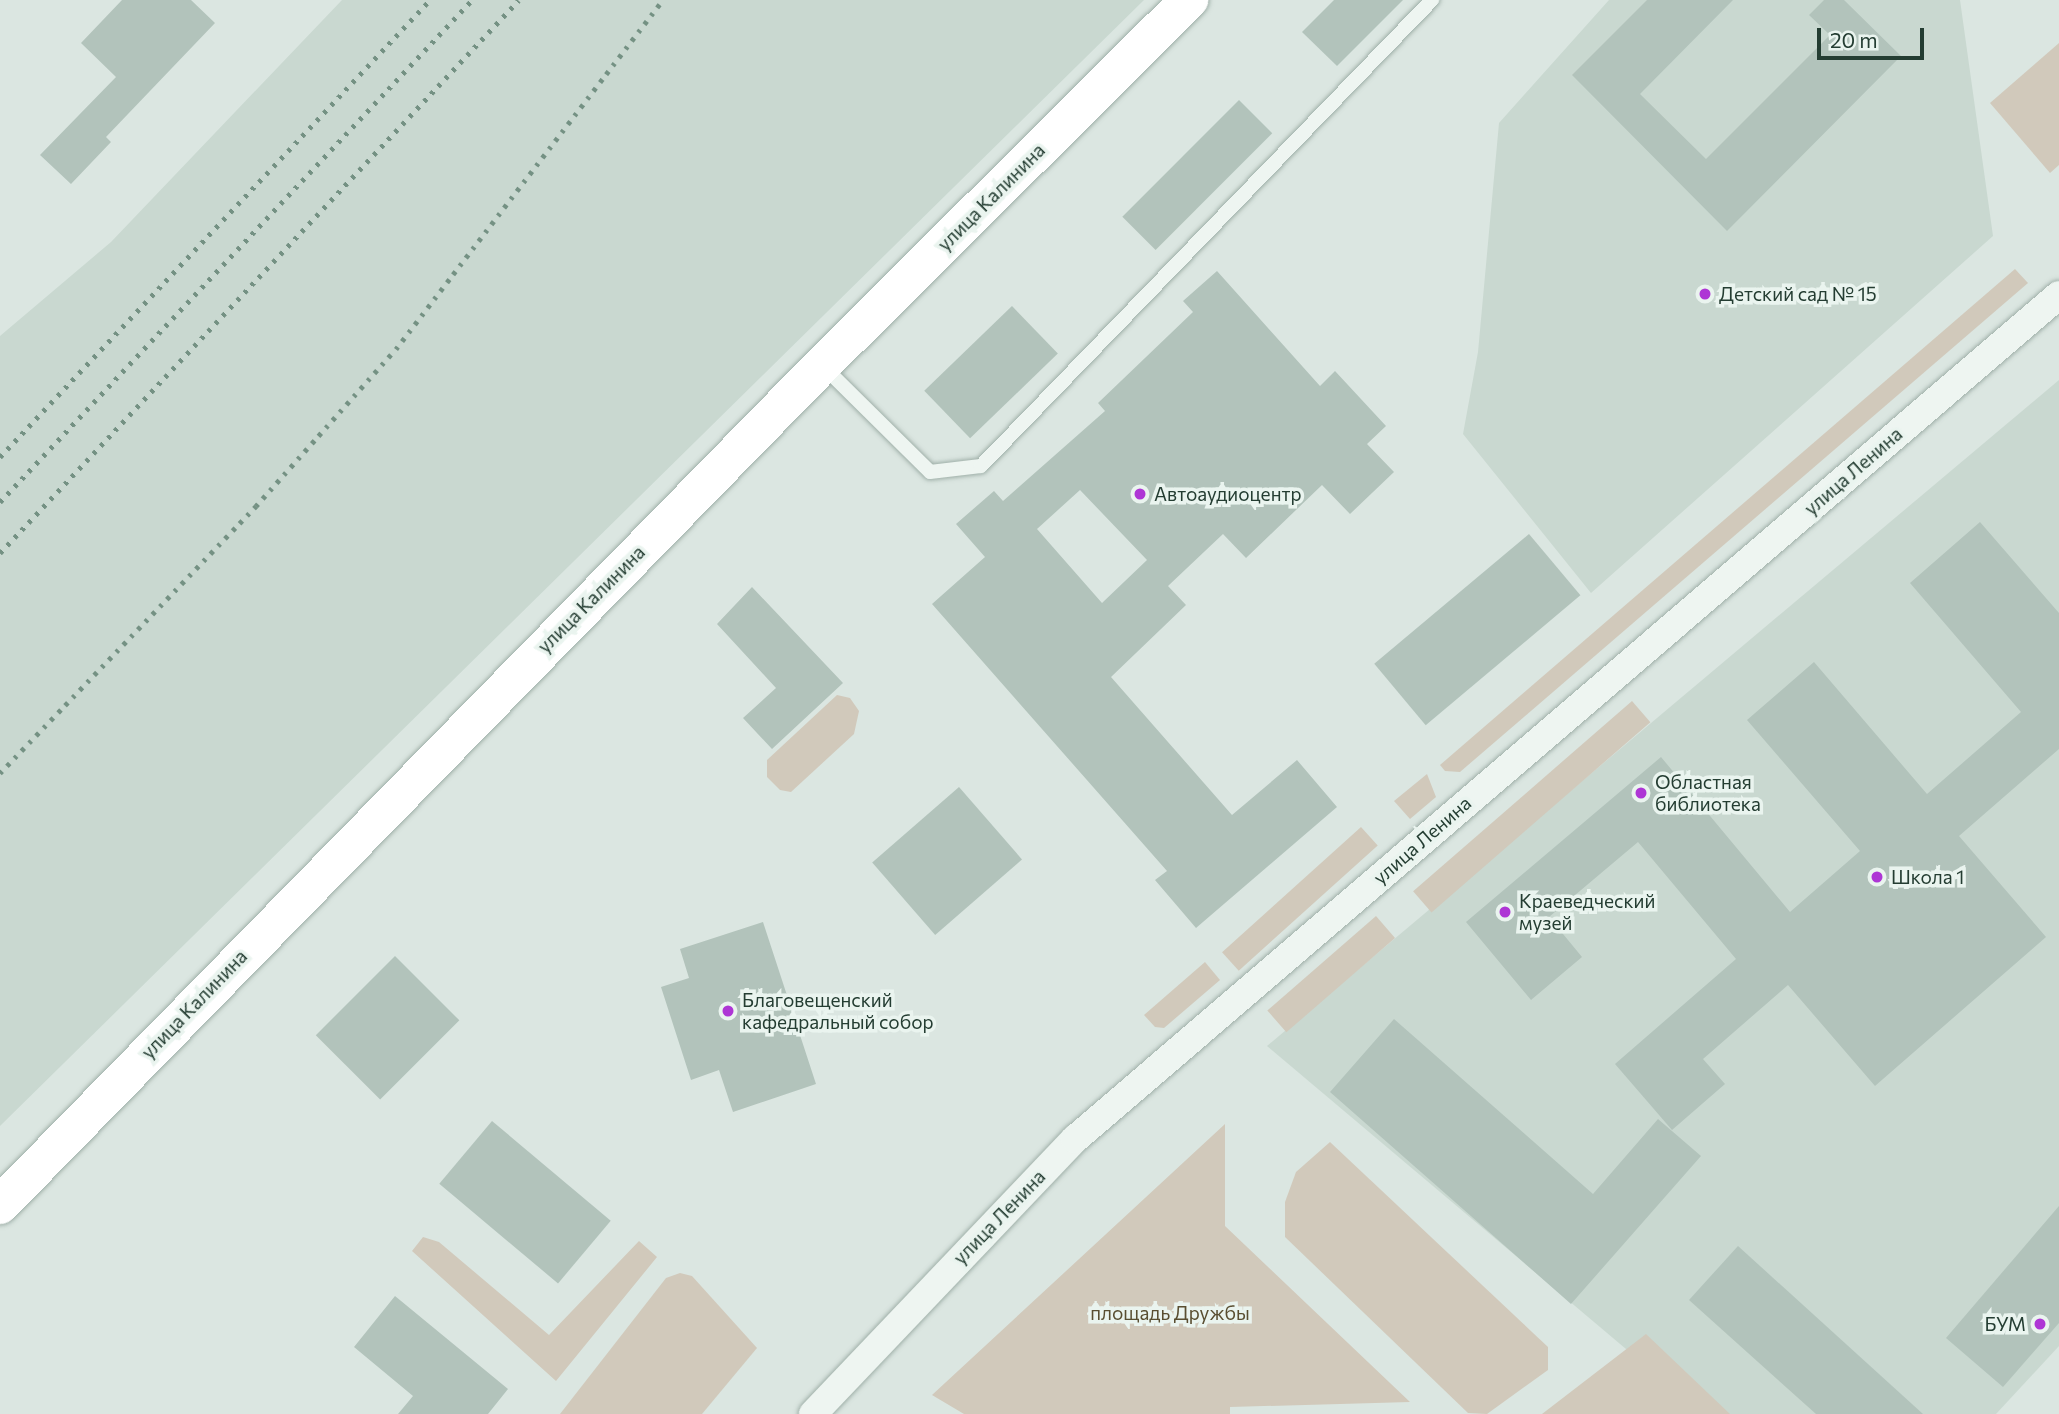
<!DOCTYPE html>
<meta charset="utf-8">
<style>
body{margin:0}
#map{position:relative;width:2059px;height:1414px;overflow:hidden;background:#dbe6e1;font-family:Commissioner,sans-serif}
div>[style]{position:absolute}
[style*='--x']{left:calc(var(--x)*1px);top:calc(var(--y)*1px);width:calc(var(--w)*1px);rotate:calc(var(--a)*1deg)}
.built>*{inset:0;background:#c9d8d0}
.green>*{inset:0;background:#d1c9bb;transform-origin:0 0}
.building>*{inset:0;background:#b2c3bb;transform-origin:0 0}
.roads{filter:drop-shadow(0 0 2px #a0b0a9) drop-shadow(0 0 2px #a0b0a9)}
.lane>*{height:14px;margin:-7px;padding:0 7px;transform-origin:7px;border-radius:7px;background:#eef5f1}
.street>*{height:28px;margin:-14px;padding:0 14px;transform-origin:14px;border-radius:14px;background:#eef5f1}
.primary>*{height:38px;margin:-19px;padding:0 19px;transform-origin:19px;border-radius:19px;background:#fff}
.rail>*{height:5px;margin-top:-2.5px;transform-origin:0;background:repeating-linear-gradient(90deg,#749183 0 3.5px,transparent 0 10.5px)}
.dots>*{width:19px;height:19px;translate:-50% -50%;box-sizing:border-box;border:4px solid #eaf4ef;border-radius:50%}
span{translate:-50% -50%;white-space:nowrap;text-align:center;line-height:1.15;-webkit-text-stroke:7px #eaf4ef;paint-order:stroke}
.street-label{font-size:19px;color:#243d32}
.poi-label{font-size:19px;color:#243d32}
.left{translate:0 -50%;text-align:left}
.right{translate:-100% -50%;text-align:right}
.park-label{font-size:19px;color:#594e31}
.scale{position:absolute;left:1817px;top:28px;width:107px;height:32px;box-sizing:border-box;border:4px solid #243d32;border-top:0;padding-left:9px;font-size:21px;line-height:24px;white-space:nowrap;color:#243d32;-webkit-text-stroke:5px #eaf4ef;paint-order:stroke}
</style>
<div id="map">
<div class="built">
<i style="clip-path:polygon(342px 0,1144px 0,0 1126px,0 336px,111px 242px)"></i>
<i style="clip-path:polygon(1609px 0,1960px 0,1993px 236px,1591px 593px,1463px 434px,1478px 352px,1499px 123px)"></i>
<i style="clip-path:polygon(2059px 380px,2059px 1346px,1996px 1414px,1703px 1414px,1267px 1046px)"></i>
</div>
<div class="green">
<i style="clip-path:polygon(2059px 43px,2059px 165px,2050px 173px,1990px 103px)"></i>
<i style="clip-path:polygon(2015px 269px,2028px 283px,1460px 772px,1445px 771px,1440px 765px)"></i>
<i style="clip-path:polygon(837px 695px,850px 698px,859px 711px,854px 734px,791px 792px,780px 790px,767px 777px,767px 760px)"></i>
<i style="left:1632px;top:701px;width:28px;height:290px;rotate:49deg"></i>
<i style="clip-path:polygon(1427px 774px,1436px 797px,1410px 819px,1394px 801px)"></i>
<i style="left:1361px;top:827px;width:25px;height:187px;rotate:48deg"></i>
<i style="left:1376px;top:916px;width:29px;height:144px;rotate:49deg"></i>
<i style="clip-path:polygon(1205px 962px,1220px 980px,1164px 1028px,1155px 1027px,1144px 1015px)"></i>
<i style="clip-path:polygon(1225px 1124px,1225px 1226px,1410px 1402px,1230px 1407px,1230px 1414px,964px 1414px,932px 1395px)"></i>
<i style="clip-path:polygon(1330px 1142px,1548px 1347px,1548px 1370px,1487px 1414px,1468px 1413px,1285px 1237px,1285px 1202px,1296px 1172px)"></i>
<i style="clip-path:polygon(423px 1237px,439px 1242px,549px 1335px,639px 1241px,657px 1257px,556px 1381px,412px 1251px)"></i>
<i style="clip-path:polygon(680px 1273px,692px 1276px,757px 1348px,702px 1414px,560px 1414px,666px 1278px)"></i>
<i style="clip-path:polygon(1646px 1334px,1730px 1414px,1542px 1414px)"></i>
</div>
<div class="building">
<i style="clip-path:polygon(122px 0,191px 0,215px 23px,106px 137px,111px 142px,71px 184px,40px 155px,116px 77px,81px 43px)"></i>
<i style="clip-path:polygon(1334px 0,1403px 0,1337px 66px,1302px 32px)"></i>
<i style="clip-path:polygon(1647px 0,1733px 0,1640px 94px,1706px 159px,1830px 35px,1809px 15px,1824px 0,1844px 0,1901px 56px,1727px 231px,1572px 75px)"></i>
<i style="left:1239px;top:100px;width:47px;height:165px;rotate:45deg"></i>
<i style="clip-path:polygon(evenodd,1217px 271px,1320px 386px,1335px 371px,1386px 426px,1367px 444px,1394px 472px,1350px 514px,1322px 485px,1246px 558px,1223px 534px,1168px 586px,1186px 605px,1111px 677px,1232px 815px,1297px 760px,1337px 807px,1196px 928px,1155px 880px,1167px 871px,932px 604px,985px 557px,956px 524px,994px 491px,1003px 501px,1105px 411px,1098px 403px,1193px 312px,1183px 301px,1217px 271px,1080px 490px,1147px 560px,1102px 603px,1037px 529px,1080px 490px)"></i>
<i style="left:1012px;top:306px;width:66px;height:122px;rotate:46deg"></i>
<i style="clip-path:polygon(1980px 522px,2059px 613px,2059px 749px,1959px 836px,2046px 937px,1875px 1086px,1788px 985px,1703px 1059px,1725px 1084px,1672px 1130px,1615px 1064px,1736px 959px,1638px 842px,1549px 917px,1582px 957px,1531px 1000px,1466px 922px,1661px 757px,1790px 912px,1860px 851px,1747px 720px,1814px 662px,1927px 794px,2021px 712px,1910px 583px)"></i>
<i style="left:1529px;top:534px;width:80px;height:202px;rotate:50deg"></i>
<i style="clip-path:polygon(752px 587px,843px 683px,772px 749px,743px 718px,776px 688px,717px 624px)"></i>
<i style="left:959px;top:787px;width:96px;height:115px;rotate:49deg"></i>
<i style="clip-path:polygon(763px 922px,816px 1084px,733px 1112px,719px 1070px,691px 1080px,661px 987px,689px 978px,680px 949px)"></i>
<i style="left:395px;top:956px;width:91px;height:112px;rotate:45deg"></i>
<i style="clip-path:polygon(1394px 1019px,1593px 1194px,1658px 1119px,1701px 1156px,1571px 1304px,1330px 1092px)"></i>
<i style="left:492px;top:1121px;width:155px;height:82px;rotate:40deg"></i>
<i style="clip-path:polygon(2059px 1206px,2059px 1323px,2003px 1387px,1946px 1338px)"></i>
<i style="clip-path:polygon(1738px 1246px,1923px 1414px,1816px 1414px,1689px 1300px)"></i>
<i style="clip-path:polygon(395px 1296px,508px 1389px,488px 1414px,398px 1414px,413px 1396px,354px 1347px)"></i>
</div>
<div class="roads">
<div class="lane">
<i style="--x:824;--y:367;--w:149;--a:44.7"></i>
<i style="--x:930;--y:472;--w:51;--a:-6.7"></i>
<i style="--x:981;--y:466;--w:649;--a:-45.94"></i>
</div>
<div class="street">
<i style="--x:813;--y:1414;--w:380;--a:-46.4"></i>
<i style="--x:1075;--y:1139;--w:1296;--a:-40.62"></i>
</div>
<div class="primary">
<i style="--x:0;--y:1205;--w:1175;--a:-45.62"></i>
<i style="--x:822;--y:365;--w:518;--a:-44.84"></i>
</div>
</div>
<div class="rail">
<i style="--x:0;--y:457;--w:627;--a:-46.74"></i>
<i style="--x:0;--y:502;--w:689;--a:-46.76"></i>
<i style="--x:0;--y:553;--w:758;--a:-46.82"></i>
<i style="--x:0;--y:773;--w:370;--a:-46.2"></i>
<i style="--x:256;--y:506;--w:210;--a:-48.3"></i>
<i style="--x:396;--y:349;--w:439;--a:-52.6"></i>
</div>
<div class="dots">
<i style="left:1705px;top:294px;background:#ae36d5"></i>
<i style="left:1140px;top:494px;background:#ae36d5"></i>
<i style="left:1641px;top:793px;background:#ae36d5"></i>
<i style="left:1877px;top:877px;background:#ae36d5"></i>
<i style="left:1505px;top:912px;background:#ae36d5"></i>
<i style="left:728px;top:1011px;background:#ae36d5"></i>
<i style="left:2040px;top:1324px;background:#ae36d5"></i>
</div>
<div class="street-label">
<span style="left:991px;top:197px;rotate:-45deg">улица Калинина</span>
<span style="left:1853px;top:471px;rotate:-41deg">улица Ленина</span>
<span style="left:591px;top:599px;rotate:-45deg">улица Калинина</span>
<span style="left:1422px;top:840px;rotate:-41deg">улица Ленина</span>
<span style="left:194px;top:1004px;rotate:-46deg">улица Калинина</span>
<span style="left:999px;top:1217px;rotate:-46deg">улица Ленина</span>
</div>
<div class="poi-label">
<span class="left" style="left:1719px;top:294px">Детский сад № 15</span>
<span class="left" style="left:1154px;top:494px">Автоаудиоцентр</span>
<span class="left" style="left:1655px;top:793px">Областная<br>библиотека</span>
<span class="left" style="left:1891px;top:877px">Школа 1</span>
<span class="left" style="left:1519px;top:912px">Краеведческий<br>музей</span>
<span class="left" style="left:742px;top:1011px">Благовещенский<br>кафедральный собор</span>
<span class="right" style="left:2026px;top:1324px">БУМ</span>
</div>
<div class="park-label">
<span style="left:1170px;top:1313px">площадь Дружбы</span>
</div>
<div class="scale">20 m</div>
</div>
